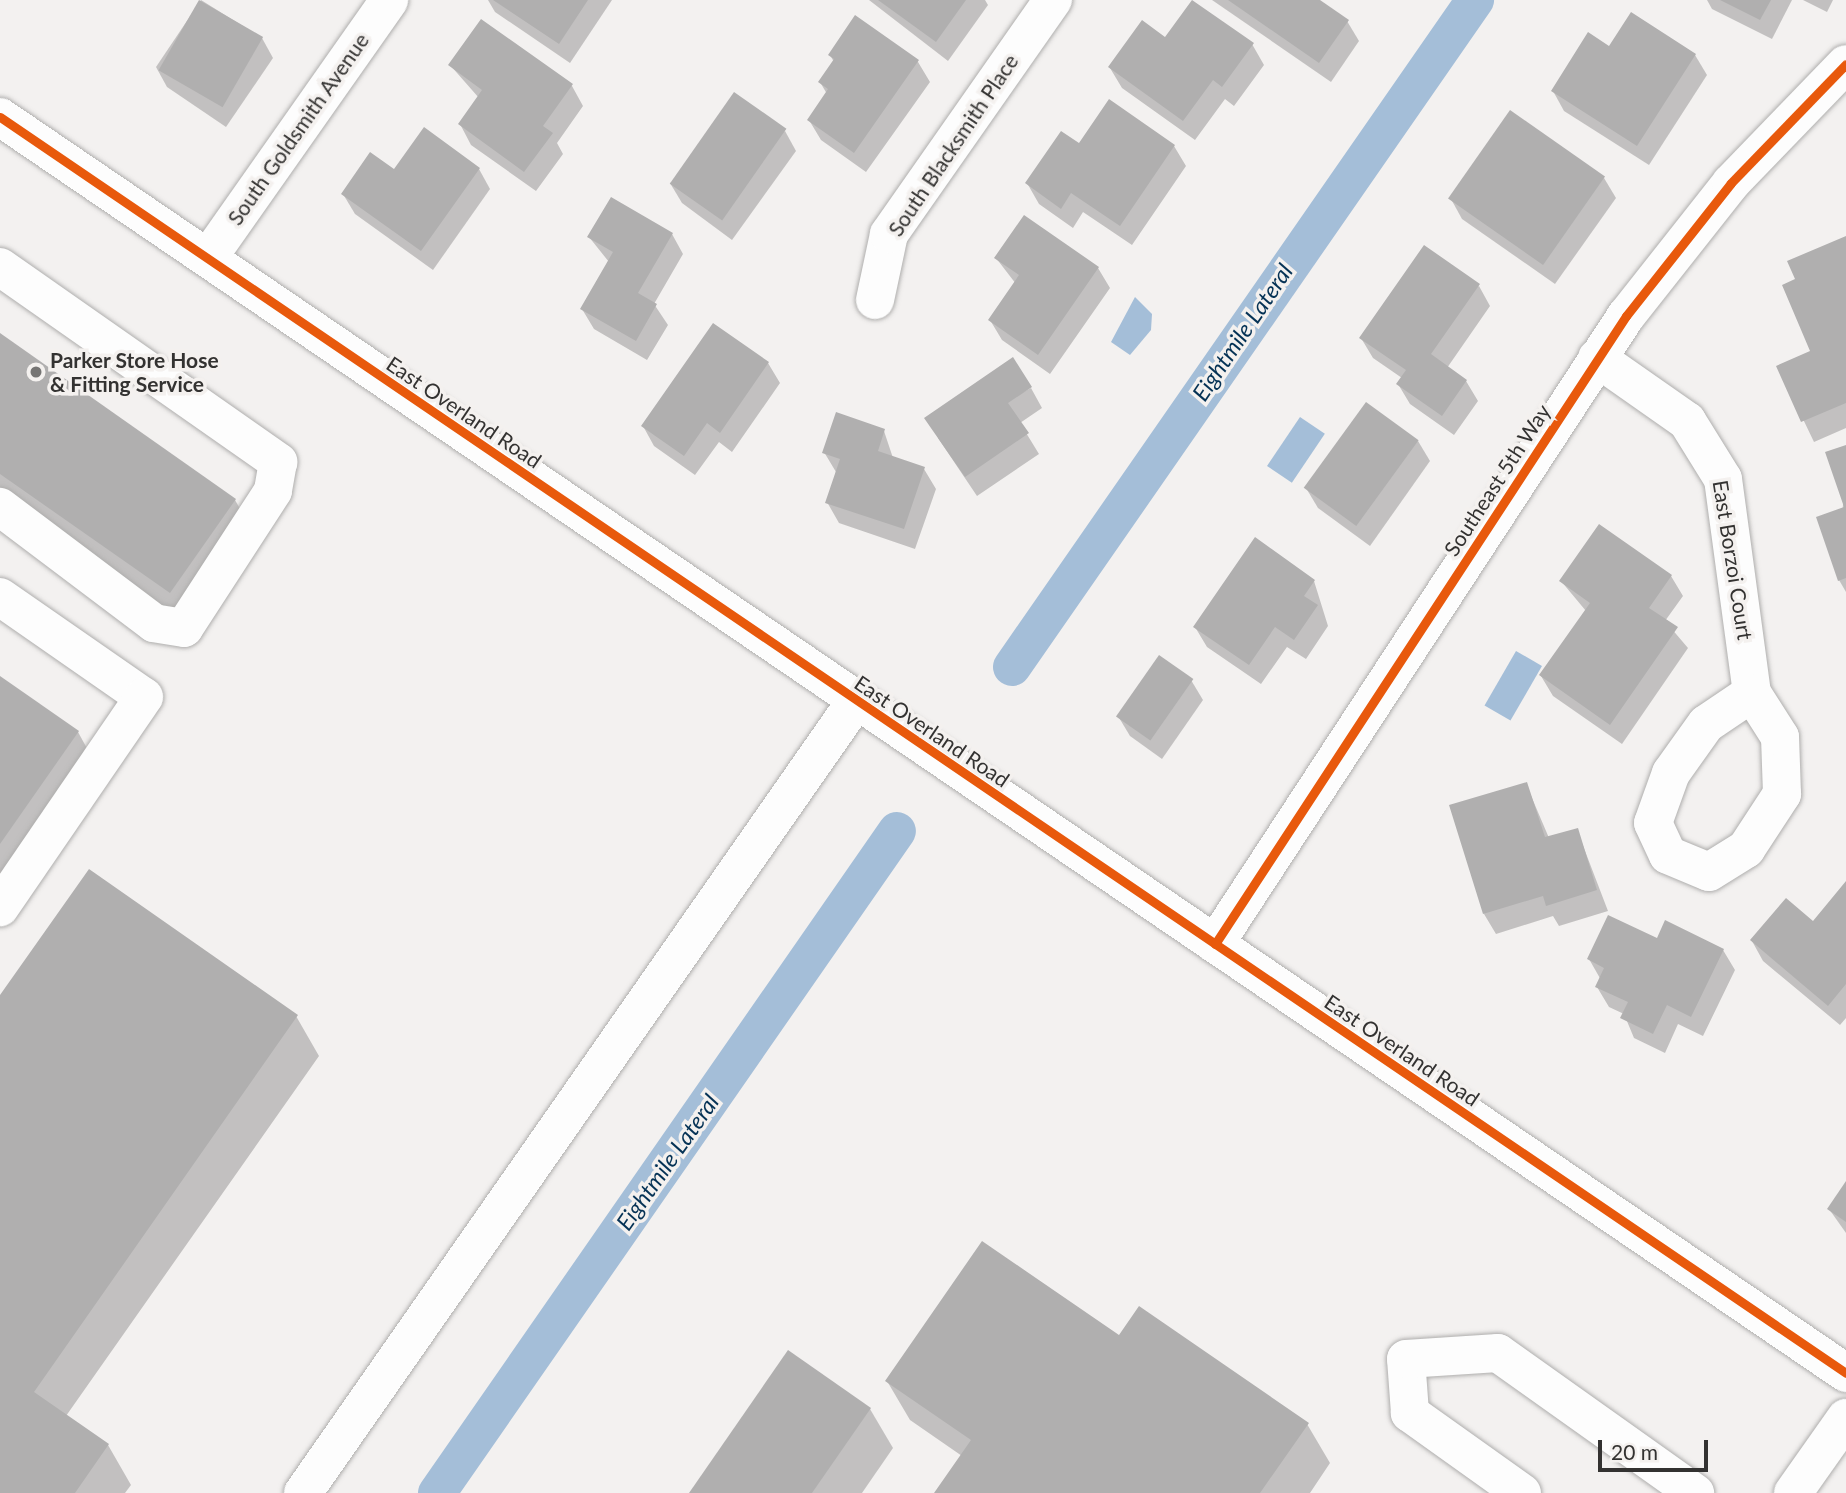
<!DOCTYPE html>
<style>
body{margin:0}
#map{position:relative;width:1846px;height:1493px;overflow:hidden;background:#f3f1f0;font-family:Lato,sans-serif}
div>[style]{position:absolute}
[style*='--x']{left:calc(var(--x)*1px);top:calc(var(--y)*1px);width:calc(var(--w)*1px);rotate:calc(var(--a)*1deg)}
.water>*{inset:0;background:#a4bed8;transform-origin:0 0}
.shadow>*{inset:0;background:#0003}
.canal>*{height:38px;margin:-19px;padding:0 19px;transform-origin:19px;border-radius:19px;background:#a4bed8}
.building>*{inset:0;background:#b0afaf;transform-origin:0 0}
.roads{filter:drop-shadow(0 0 2px #afaead) drop-shadow(0 0 2px #afaead)}
.minor>*{height:38px;margin:-19px;padding:0 19px;transform-origin:19px;border-radius:19px;background:#fdfdfd}
.major>*{height:38px;margin:-19px;padding:0 19px;transform-origin:19px;border-radius:19px;background:#fdfdfd}
.cycleway>*{height:9px;margin:-4.5px;padding:0 4.5px;transform-origin:4.5px;border-radius:4.5px;background:#e8590c}
.dots>*{width:19px;height:19px;translate:-50% -50%;box-sizing:border-box;border:4px solid #f4f1ef;border-radius:50%}
span{translate:-50% -50%;white-space:nowrap;text-align:center;line-height:1.15;-webkit-text-stroke:7px #f4f1ef;paint-order:stroke}
.street-label{font-size:21px;color:#333231}
.poi-label{font-size:21px;color:#333231;font-weight:700}
.left{translate:0 -50%;text-align:left}
.water-label{font-size:23px;color:#053255;font-style:italic}
.scale{position:absolute;left:1598px;top:1440px;width:110px;height:32px;box-sizing:border-box;border:4px solid #333231;border-top:0;padding-left:9px;font-size:21px;line-height:24px;white-space:nowrap;color:#333231;-webkit-text-stroke:5px #f4f1ef;paint-order:stroke}
</style>
<div id="map">
<div class="water">
<i style="clip-path:polygon(1135px 297px,1152px 314px,1151px 330px,1130px 355px,1111px 342px)"></i>
<i style="left:1300px;top:417px;width:30px;height:59px;rotate:34deg"></i>
<i style="left:1516px;top:651px;width:30px;height:63px;rotate:30deg"></i>
</div>
<div class="shadow">
<i style="clip-path:polygon(201px 0,262px 38px,273px 58px,226px 127px,167px 87px,156px 67px)"></i>
<i style="clip-path:polygon(488px 0,612px 0,570px 63px,495px 12px)"></i>
<i style="clip-path:polygon(869px 0,985px 0,988px 5px,948px 61px)"></i>
<i style="clip-path:polygon(1212px 0,1317px 0,1347px 21px,1359px 41px,1331px 82px)"></i>
<i style="clip-path:polygon(1707px 0,1792px 0,1772px 39px,1712px 9px)"></i>
<i style="clip-path:polygon(1803px 0,1833px 0,1827px 12px)"></i>
<i style="clip-path:polygon(856px 18px,918px 62px,930px 82px,866px 172px,821px 140px,809px 120px,827px 94px,820px 82px,834px 62px,830px 55px)"></i>
<i style="clip-path:polygon(1166px 40px,1252px 44px,1264px 65px,1234px 106px,1225px 99px,1195px 140px,1122px 88px,1110px 68px)"></i>
<i style="clip-path:polygon(1610px 48px,1695px 55px,1707px 75px,1649px 165px,1564px 111px,1553px 91px)"></i>
<i style="clip-path:polygon(450px 65px,572px 86px,583px 106px,557px 143px,563px 154px,536px 191px,471px 145px,460px 124px,479px 98px)"></i>
<i style="clip-path:polygon(785px 131px,796px 151px,732px 240px,682px 203px,670px 183px)"></i>
<i style="clip-path:polygon(1080px 146px,1174px 146px,1186px 166px,1132px 245px,1083px 212px,1073px 228px,1039px 204px,1027px 183px)"></i>
<i style="clip-path:polygon(479px 169px,490px 189px,433px 270px,355px 214px,343px 194px,395px 172px)"></i>
<i style="clip-path:polygon(1604px 178px,1616px 198px,1555px 284px,1462px 219px,1451px 199px)"></i>
<i style="clip-path:polygon(672px 234px,683px 254px,654px 304px,668px 325px,647px 360px,594px 329px,582px 309px,609px 262px,589px 237px)"></i>
<i style="clip-path:polygon(1846px 238px,1846px 428px,1814px 442px,1778px 367px,1812px 352px,1797px 280px)"></i>
<i style="clip-path:polygon(996px 258px,1098px 268px,1110px 288px,1050px 374px,1002px 340px,990px 320px,1016px 284px)"></i>
<i style="clip-path:polygon(1479px 286px,1490px 306px,1447px 368px,1466px 381px,1478px 401px,1454px 435px,1410px 404px,1398px 384px,1402px 378px,1373px 358px,1361px 338px)"></i>
<i style="clip-path:polygon(0 335px,235px 500px,258px 540px,193px 632px,0 496px)"></i>
<i style="clip-path:polygon(768px 363px,780px 383px,732px 452px,719px 442px,695px 475px,654px 446px,643px 426px)"></i>
<i style="clip-path:polygon(1031px 388px,1042px 408px,1020px 423px,1039px 454px,977px 496px,938px 438px)"></i>
<i style="clip-path:polygon(884px 431px,893px 458px,924px 469px,936px 489px,915px 549px,839px 523px,827px 502px,836px 472px,824px 452px)"></i>
<i style="clip-path:polygon(1418px 441px,1430px 461px,1370px 546px,1318px 508px,1306px 488px)"></i>
<i style="clip-path:polygon(1846px 447px,1846px 592px,1839px 580px)"></i>
<i style="clip-path:polygon(1671px 576px,1683px 596px,1665px 621px,1688px 648px,1622px 744px,1553px 696px,1541px 676px,1586px 611px,1561px 581px)"></i>
<i style="clip-path:polygon(1314px 581px,1328px 626px,1306px 659px,1287px 647px,1261px 684px,1207px 647px,1195px 627px)"></i>
<i style="clip-path:polygon(0 678px,78px 732px,100px 772px,0 915px)"></i>
<i style="clip-path:polygon(1191px 680px,1203px 700px,1162px 759px,1130px 736px,1118px 716px)"></i>
<i style="clip-path:polygon(1526px 784px,1549px 838px,1577px 830px,1608px 911px,1559px 926px,1553px 916px,1496px 934px,1484px 914px)"></i>
<i style="clip-path:polygon(1846px 884px,1846px 1018px,1840px 1025px,1763px 961px,1752px 941px,1813px 923px)"></i>
<i style="clip-path:polygon(1658px 940px,1723px 950px,1735px 970px,1703px 1036px,1678px 1024px,1665px 1053px,1634px 1038px,1624px 1014px,1609px 1007px,1597px 987px,1601px 980px,1589px 959px)"></i>
<i style="clip-path:polygon(0 998px,296px 1016px,319px 1056px,66px 1416px,108px 1445px,131px 1485px,125px 1493px,0 1493px)"></i>
<i style="clip-path:polygon(1846px 1184px,1846px 1233px,1829px 1209px)"></i>
<i style="clip-path:polygon(1119px 1338px,1307px 1424px,1330px 1463px,1310px 1493px,936px 1493px,962px 1456px,910px 1420px,887px 1381px)"></i>
<i style="clip-path:polygon(870px 1409px,893px 1448px,862px 1493px,691px 1493px)"></i>
</div>
<div class="canal">
<i style="--x:1012;--y:667;--w:812;--a:-55.23"></i>
<i style="--x:437;--y:1493;--w:806;--a:-55.21"></i>
</div>
<div class="building">
<i style="left:199px;top:0;width:74px;height:81px;rotate:30deg"></i>
<i style="clip-path:polygon(493px 0,588px 0,559px 44px)"></i>
<i style="clip-path:polygon(878px 0,966px 0,936px 42px)"></i>
<i style="clip-path:polygon(1192px 0,1254px 43px,1222px 87px,1213px 80px,1183px 121px,1108px 67px,1142px 20px,1165px 37px)"></i>
<i style="clip-path:polygon(1228px 0,1320px 0,1349px 20px,1319px 63px)"></i>
<i style="clip-path:polygon(1720px 0,1771px 0,1760px 20px)"></i>
<i style="clip-path:polygon(1631px 12px,1696px 54px,1637px 146px,1551px 91px,1588px 32px,1609px 46px)"></i>
<i style="clip-path:polygon(855px 15px,919px 60px,854px 153px,807px 120px,828px 89px,818px 82px,834px 59px,828px 55px)"></i>
<i style="clip-path:polygon(481px 19px,573px 84px,543px 126px,553px 133px,524px 172px,458px 124px,482px 90px,448px 65px)"></i>
<i style="left:734px;top:92px;width:64px;height:112px;rotate:35deg"></i>
<i style="clip-path:polygon(1109px 99px,1175px 145px,1120px 226px,1071px 193px,1061px 209px,1025px 183px,1061px 131px,1079px 143px)"></i>
<i style="left:1510px;top:110px;width:116px;height:108px;rotate:35deg"></i>
<i style="clip-path:polygon(424px 127px,480px 168px,421px 251px,341px 194px,370px 152px,394px 169px)"></i>
<i style="clip-path:polygon(611px 197px,673px 233px,638px 293px,657px 304px,636px 341px,580px 309px,613px 252px,587px 237px)"></i>
<i style="clip-path:polygon(1024px 215px,1099px 267px,1038px 355px,988px 320px,1019px 275px,994px 258px)"></i>
<i style="clip-path:polygon(1846px 236px,1846px 403px,1801px 422px,1776px 366px,1810px 351px,1782px 285px,1795px 279px,1787px 261px)"></i>
<i style="clip-path:polygon(1424px 245px,1480px 284px,1431px 354px,1467px 380px,1442px 416px,1396px 384px,1406px 370px,1359px 338px)"></i>
<i style="clip-path:polygon(713px 323px,769px 362px,720px 433px,707px 423px,684px 456px,641px 426px)"></i>
<i style="clip-path:polygon(0 333px,236px 499px,170px 593px,0 474px)"></i>
<i style="clip-path:polygon(1013px 357px,1032px 387px,1008px 403px,1029px 433px,965px 477px,924px 418px)"></i>
<i style="left:1366px;top:402px;width:65px;height:106px;rotate:36deg"></i>
<i style="clip-path:polygon(836px 412px,885px 429px,878px 451px,925px 467px,904px 529px,825px 503px,840px 459px,822px 453px)"></i>
<i style="clip-path:polygon(1846px 445px,1846px 578px,1838px 581px,1816px 517px,1844px 507px,1825px 452px)"></i>
<i style="clip-path:polygon(1599px 524px,1672px 575px,1649px 608px,1678px 627px,1610px 725px,1539px 675px,1590px 603px,1559px 581px)"></i>
<i style="clip-path:polygon(1255px 537px,1315px 580px,1304px 596px,1318px 605px,1294px 640px,1275px 627px,1249px 665px,1193px 627px)"></i>
<i style="left:1159px;top:655px;width:42px;height:75px;rotate:35deg"></i>
<i style="clip-path:polygon(0 676px,79px 731px,0 844px)"></i>
<i style="clip-path:polygon(1527px 782px,1545px 837px,1578px 828px,1597px 890px,1546px 906px,1543px 896px,1483px 914px,1449px 805px)"></i>
<i style="clip-path:polygon(89px 869px,298px 1015px,34px 1392px,109px 1444px,75px 1493px,0 1493px,0 995px)"></i>
<i style="clip-path:polygon(1846px 881px,1846px 984px,1828px 1006px,1750px 940px,1786px 898px,1813px 921px)"></i>
<i style="clip-path:polygon(1608px 915px,1657px 938px,1665px 920px,1724px 949px,1691px 1017px,1667px 1005px,1653px 1034px,1620px 1018px,1628px 1002px,1595px 987px,1604px 968px,1587px 959px)"></i>
<i style="clip-path:polygon(1846px 1181px,1846px 1222px,1827px 1209px)"></i>
<i style="clip-path:polygon(982px 1241px,1119px 1335px,1139px 1306px,1309px 1423px,1260px 1493px,934px 1493px,971px 1440px,885px 1381px)"></i>
<i style="clip-path:polygon(788px 1350px,871px 1408px,812px 1493px,689px 1493px)"></i>
</div>
<div class="roads">
<div class="minor">
<i style="--x:208;--y:258;--w:315;--a:-54.9"></i>
<i style="--x:0;--y:267;--w:340;--a:35"></i>
<i style="--x:278;--y:462;--w:29;--a:100"></i>
<i style="--x:273;--y:491;--w:163;--a:123"></i>
<i style="--x:184;--y:628;--w:30;--a:-171"></i>
<i style="--x:154;--y:623;--w:193;--a:-143"></i>
<i style="--x:875;--y:300;--w:67;--a:-78"></i>
<i style="--x:889;--y:234;--w:286;--a:-55"></i>
<i style="--x:1597;--y:358;--w:110;--a:35"></i>
<i style="--x:1687;--y:421;--w:68;--a:58.2"></i>
<i style="--x:1723;--y:479;--w:216;--a:82.3"></i>
<i style="--x:1752;--y:693;--w:55;--a:146"></i>
<i style="--x:1706;--y:724;--w:60;--a:125.5"></i>
<i style="--x:1671;--y:773;--w:53;--a:109.8"></i>
<i style="--x:1653;--y:823;--w:35;--a:65"></i>
<i style="--x:1668;--y:855;--w:44;--a:22.5"></i>
<i style="--x:1709;--y:872;--w:44;--a:-31.9"></i>
<i style="--x:1746;--y:849;--w:66;--a:-56.8"></i>
<i style="--x:1782;--y:794;--w:57;--a:-92"></i>
<i style="--x:1780;--y:737;--w:52;--a:-122.5"></i>
<i style="--x:0;--y:597;--w:175;--a:34.8"></i>
<i style="--x:144;--y:697;--w:255;--a:124.4"></i>
<i style="--x:1215;--y:944;--w:751;--a:-56.8"></i>
<i style="--x:1626;--y:316;--w:169;--a:-51.7"></i>
<i style="--x:1731;--y:183;--w:165;--a:-46"></i>
<i style="--x:303;--y:1493;--w:966;--a:-55.08"></i>
<i style="--x:1522;--y:1493;--w:138;--a:-144.5"></i>
<i style="--x:1410;--y:1413;--w:54;--a:-94.2"></i>
<i style="--x:1406;--y:1359;--w:92;--a:-3.7"></i>
<i style="--x:1498;--y:1353;--w:242;--a:35.4"></i>
<i style="--x:1793;--y:1493;--w:92;--a:-54.8"></i>
</div>
<div class="major">
<i style="--x:0;--y:117;--w:2233;--a:34.23"></i>
</div>
</div>
<div class="cycleway">
<i style="--x:0;--y:117;--w:2233;--a:34.23"></i>
<i style="--x:1215;--y:944;--w:751;--a:-56.8"></i>
<i style="--x:1626;--y:316;--w:169;--a:-51.7"></i>
<i style="--x:1731;--y:183;--w:165;--a:-46"></i>
</div>
<div class="dots">
<i style="left:36px;top:372px;background:#767574"></i>
</div>
<div class="street-label">
<span style="left:298px;top:129px;rotate:-55deg">South Goldsmith Avenue</span>
<span style="left:953px;top:145px;rotate:-56deg">South Blacksmith Place</span>
<span style="left:464px;top:412px;rotate:34deg">East Overland Road</span>
<span style="left:1497px;top:480px;rotate:-57deg">Southeast 5th Way</span>
<span style="left:1733px;top:560px;rotate:81deg">East Borzoi Court</span>
<span style="left:932px;top:731px;rotate:34deg">East Overland Road</span>
<span style="left:1402px;top:1050px;rotate:34deg">East Overland Road</span>
</div>
<div class="poi-label">
<span class="left" style="left:50px;top:372px">Parker Store Hose<br>&amp; Fitting Service</span>
</div>
<div class="water-label">
<span style="left:1242px;top:332px;rotate:-56deg">Eightmile Lateral</span>
<span style="left:667px;top:1162px;rotate:-55deg">Eightmile Lateral</span>
</div>
<div class="scale">20 m</div>
</div>
